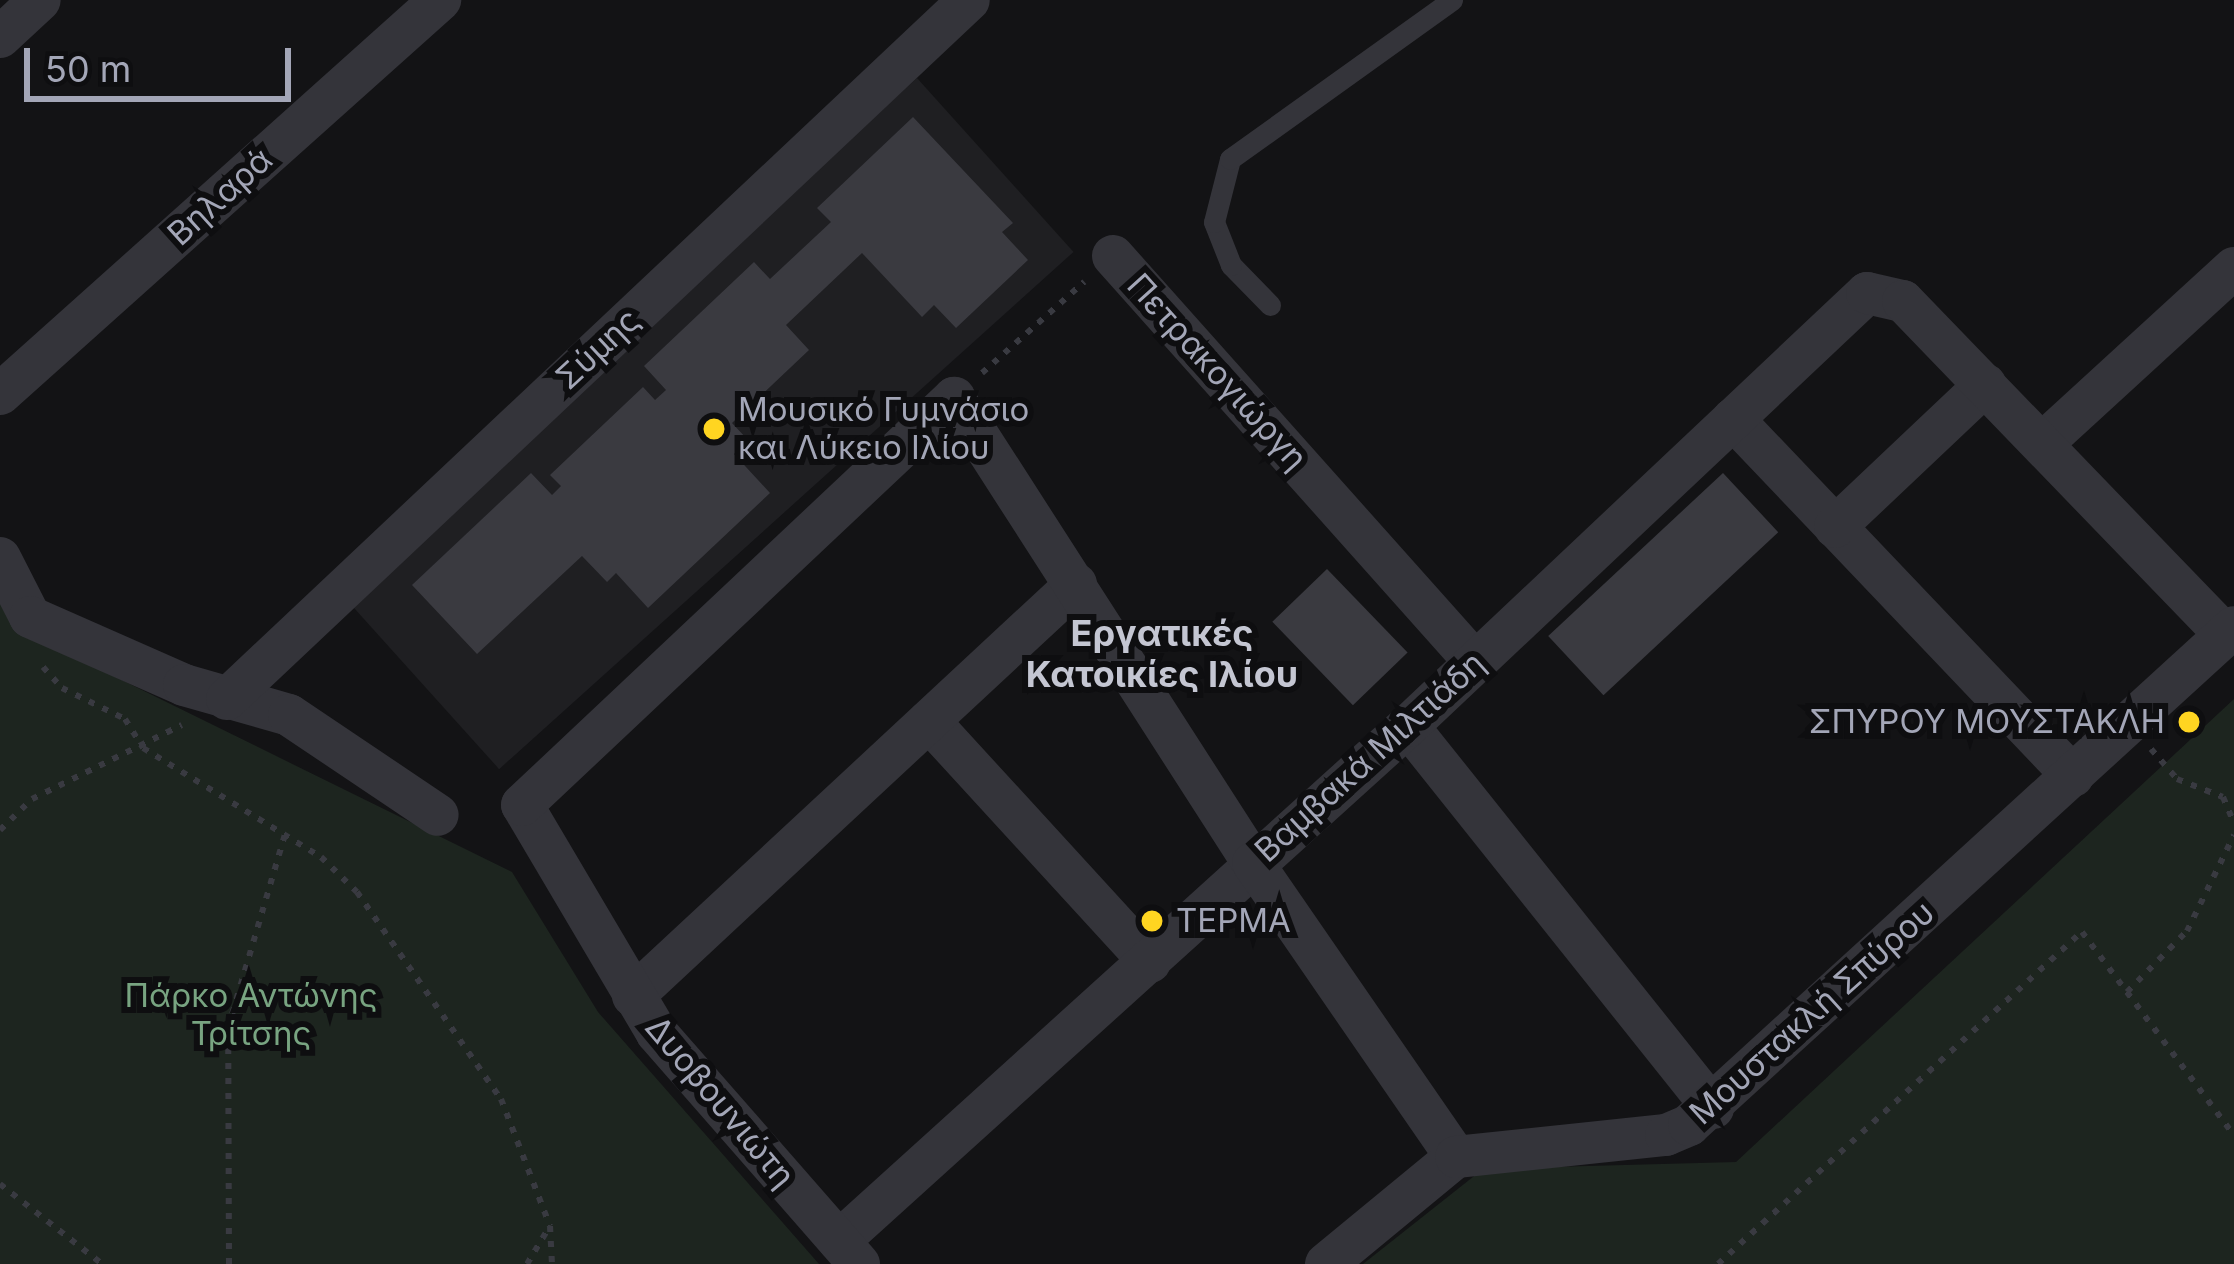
<!DOCTYPE html>
<meta charset="utf-8">
<style>
body{margin:0}
#map{position:relative;width:2234px;height:1264px;overflow:hidden;background:#131315;font-family:Inter,sans-serif}
div>[style]{position:absolute}
[style*='--x']{left:calc(var(--x)*1px);top:calc(var(--y)*1px);width:calc(var(--w)*1px);rotate:calc(var(--a)*1deg)}
.built>*{inset:0;background:#1f1f22;transform-origin:0 0}
.green>*{inset:0;background:#1d251f}
.building>*{inset:0;background:#3a3a40;transform-origin:0 0}
.path>*{height:6px;margin-top:-3px;transform-origin:0;background:repeating-linear-gradient(90deg,#393a41 0 6px,transparent 0 15px)}
.service>*{height:21px;margin:-10.5px;padding:0 10.5px;transform-origin:10.5px;border-radius:10.5px;background:#34343a}
.minor>*{height:42px;margin:-21px;padding:0 21px;transform-origin:21px;border-radius:21px;background:#34343a}
.dots>*{width:33px;height:33px;translate:-50% -50%;box-sizing:border-box;border:6px solid #0e0e10;border-radius:50%}
span{translate:-50% -50%;white-space:nowrap;text-align:center;line-height:1.15;-webkit-text-stroke:12px #0e0e10;paint-order:stroke}
.street-label{font-size:33px;color:#a3a6b7}
.poi-label{font-size:33px;color:#a3a6b7}
.left{translate:0 -50%;text-align:left}
.right{translate:-100% -50%;text-align:right}
.park-label{font-size:33px;color:#78a481}
.neighbourhood-label{font-size:36px;color:#c4c6d2;font-weight:700}
.scale{position:absolute;left:24px;top:48px;width:267px;height:54px;box-sizing:border-box;border:6px solid #a3a6b7;border-top:0;padding-left:15px;font-size:36px;line-height:42px;white-space:nowrap;color:#a3a6b7;-webkit-text-stroke:9px #0e0e10;paint-order:stroke}
</style>
<div id="map">
<div class="built">
<i style="left:917px;top:78px;width:234px;height:773px;rotate:48deg"></i>
</div>
<div class="green">
<i style="clip-path:polygon(0 590px,26px 633px,512px 872px,598px 1012px,819px 1264px,0 1264px)"></i>
<i style="clip-path:polygon(2234px 699px,2234px 1264px,1363px 1264px,1483px 1169px,1736px 1162px)"></i>
</div>
<div class="building">
<i style="clip-path:polygon(913px 117px,1013px 223px,1002px 232px,1028px 260px,956px 328px,934px 305px,922px 317px,862px 253px,786px 325px,809px 350px,732px 423px,748px 440px,734px 454px,770px 493px,648px 608px,616px 573px,607px 582px,582px 556px,477px 654px,412px 585px,531px 473px,552px 495px,561px 486px,550px 475px,643px 387px,655px 400px,666px 390px,644px 366px,754px 262px,770px 279px,831px 222px,817px 208px)"></i>
<i style="left:1723px;top:473px;width:81px;height:239px;rotate:47deg"></i>
<i style="left:1327px;top:569px;width:116px;height:76px;rotate:46deg"></i>
</div>
<div class="path">
<i style="--x:982;--y:373;--w:137;--a:-41.7"></i>
<i style="--x:43;--y:667;--w:28;--a:48"></i>
<i style="--x:62;--y:688;--w:70;--a:26.2"></i>
<i style="--x:125;--y:719;--w:34;--a:58"></i>
<i style="--x:143;--y:748;--w:209;--a:31.5"></i>
<i style="--x:321;--y:857;--w:50;--a:44.2"></i>
<i style="--x:357;--y:892;--w:252;--a:55.2"></i>
<i style="--x:501;--y:1099;--w:136;--a:68.9"></i>
<i style="--x:550;--y:1226;--w:38;--a:87"></i>
<i style="--x:2151;--y:749;--w:40;--a:49"></i>
<i style="--x:2177;--y:779;--w:49;--a:21.4"></i>
<i style="--x:2223;--y:797;--w:28;--a:67"></i>
<i style="--x:0;--y:830;--w:45;--a:-44.1"></i>
<i style="--x:32;--y:799;--w:167;--a:-26.3"></i>
<i style="--x:2127;--y:992;--w:86;--a:-45.5"></i>
<i style="--x:2187;--y:931;--w:107;--a:-63.9"></i>
<i style="--x:0;--y:1184;--w:130;--a:38.1"></i>
<i style="--x:229;--y:1264;--w:236;--a:-90.2"></i>
<i style="--x:228;--y:1028;--w:202;--a:-73.6"></i>
<i style="--x:527;--y:1264;--w:41;--a:-59"></i>
<i style="--x:1718;--y:1264;--w:493;--a:-42.4"></i>
<i style="--x:2082;--y:932;--w:254;--a:53.2"></i>
</div>
<div class="service">
<i style="--x:1270;--y:305;--w:56;--a:-134.3"></i>
<i style="--x:1231;--y:265;--w:46;--a:-111.6"></i>
<i style="--x:1214;--y:222;--w:65;--a:-75.7"></i>
<i style="--x:1230;--y:159;--w:273;--a:-35.6"></i>
</div>
<div class="minor">
<i style="--x:0;--y:37;--w:54;--a:-42.8"></i>
<i style="--x:1113;--y:256;--w:544;--a:48.28"></i>
<i style="--x:0;--y:394;--w:591;--a:-41.84"></i>
<i style="--x:1733;--y:419;--w:493;--a:46.4"></i>
<i style="--x:2043;--y:443;--w:259;--a:-42.5"></i>
<i style="--x:1835;--y:527;--w:207;--a:-43.4"></i>
<i style="--x:0;--y:558;--w:66;--a:63"></i>
<i style="--x:30;--y:617;--w:168;--a:23.8"></i>
<i style="--x:184;--y:685;--w:109;--a:15.9"></i>
<i style="--x:289;--y:715;--w:179;--a:33.9"></i>
<i style="--x:227;--y:699;--w:1019;--a:-43.29"></i>
<i style="--x:929;--y:721;--w:327;--a:47.5"></i>
<i style="--x:1408;--y:726;--w:489;--a:51.4"></i>
<i style="--x:633;--y:996;--w:605;--a:-42.92"></i>
<i style="--x:839;--y:1241;--w:767;--a:-42.15"></i>
<i style="--x:1408;--y:726;--w:631;--a:-43.33"></i>
<i style="--x:1867;--y:293;--w:37;--a:13"></i>
<i style="--x:1903;--y:301;--w:465;--a:46"></i>
<i style="--x:859;--y:1264;--w:307;--a:-131.2"></i>
<i style="--x:657;--y:1033;--w:265;--a:-120.6"></i>
<i style="--x:522;--y:805;--w:594;--a:-43.29"></i>
<i style="--x:954;--y:398;--w:553;--a:57.26"></i>
<i style="--x:1253;--y:863;--w:357;--a:55.4"></i>
<i style="--x:1326;--y:1264;--w:168;--a:-39.5"></i>
<i style="--x:1456;--y:1157;--w:211;--a:-6"></i>
<i style="--x:1666;--y:1135;--w:25;--a:-23"></i>
<i style="--x:1689;--y:1125;--w:738;--a:-42.42"></i>
</div>
<div class="dots">
<i style="left:714px;top:429px;background:#ffd521"></i>
<i style="left:2189px;top:722px;background:#ffd521"></i>
<i style="left:1152px;top:921px;background:#ffd521"></i>
</div>
<div class="street-label">
<span style="left:220px;top:197px;rotate:-42deg">Βηλαρά</span>
<span style="left:598px;top:349px;rotate:-43deg">Σύμης</span>
<span style="left:1217px;top:372px;rotate:48deg">Πετρακογιώργη</span>
<span style="left:1370px;top:757px;rotate:-42deg">Βαμβακά Μιλτιάδη</span>
<span style="left:1812px;top:1013px;rotate:-42deg">Μουστακλή Σπύρου</span>
<span style="left:720px;top:1102px;rotate:50deg">Δυοβουνιώτη</span>
</div>
<div class="poi-label">
<span class="left" style="left:738px;top:429px">Μουσικό Γυμνάσιο<br>και Λύκειο Ιλίου</span>
<span class="right" style="left:2165px;top:722px">ΣΠΥΡΟΥ ΜΟΥΣΤΑΚΛΗ</span>
<span class="left" style="left:1176px;top:921px">ΤΕΡΜΑ</span>
</div>
<div class="park-label">
<span style="left:251px;top:1015px">Πάρκο Αντώνης<br>Τρίτσης</span>
</div>
<div class="neighbourhood-label">
<span style="left:1162px;top:654px">Εργατικές<br>Κατοικίες Ιλίου</span>
</div>
<div class="scale">50 m</div>
</div>
